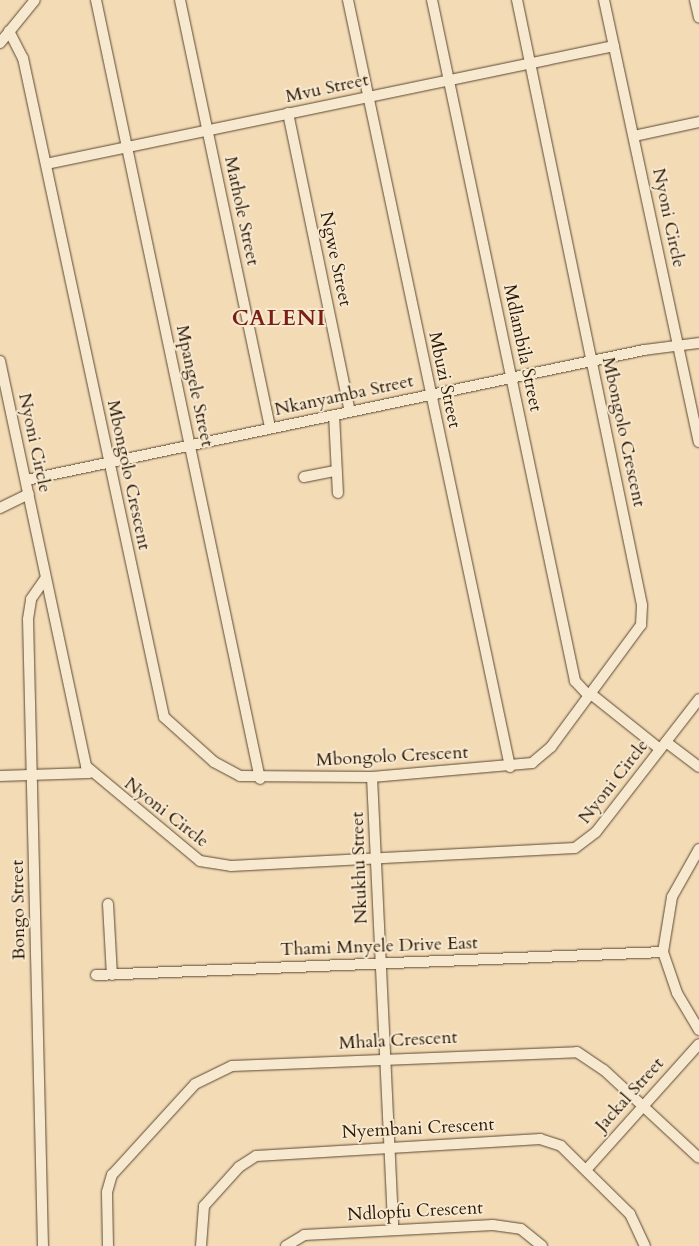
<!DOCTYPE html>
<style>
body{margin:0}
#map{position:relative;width:699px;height:1246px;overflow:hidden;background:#f3dbb6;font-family:Cardo,serif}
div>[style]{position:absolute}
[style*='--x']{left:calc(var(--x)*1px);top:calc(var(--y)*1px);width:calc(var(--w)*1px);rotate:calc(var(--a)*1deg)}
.roads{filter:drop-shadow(0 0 1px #5c4931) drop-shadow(0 0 1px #5c4931)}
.minor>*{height:10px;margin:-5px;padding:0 5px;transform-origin:5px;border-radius:5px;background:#f7e8d0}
span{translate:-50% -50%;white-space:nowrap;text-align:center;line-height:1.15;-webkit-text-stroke:4px #f7e8d0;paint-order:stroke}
.street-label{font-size:18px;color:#2a1805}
.district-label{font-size:22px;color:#7a1f14;font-weight:700;letter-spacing:1px}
</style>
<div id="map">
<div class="roads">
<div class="minor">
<i style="--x:96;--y:0;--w:796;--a:78.11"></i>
<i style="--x:180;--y:0;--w:437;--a:78.1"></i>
<i style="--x:348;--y:0;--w:784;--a:78.07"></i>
<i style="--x:432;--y:0;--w:696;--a:78.14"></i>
<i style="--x:575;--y:681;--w:21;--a:47"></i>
<i style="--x:604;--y:0;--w:452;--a:77.9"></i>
<i style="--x:695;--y:0;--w:18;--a:77"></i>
<i style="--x:9;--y:31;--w:30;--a:63"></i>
<i style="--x:23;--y:58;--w:674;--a:77.92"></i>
<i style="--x:164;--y:717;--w:67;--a:42"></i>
<i style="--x:214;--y:762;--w:30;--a:28"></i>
<i style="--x:240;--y:776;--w:132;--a:0.4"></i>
<i style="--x:372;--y:777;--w:161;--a:-5"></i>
<i style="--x:532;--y:763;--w:25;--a:-40"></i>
<i style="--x:551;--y:747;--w:152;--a:-53.6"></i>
<i style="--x:641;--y:625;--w:20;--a:-87"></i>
<i style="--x:642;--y:605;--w:618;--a:-101.67"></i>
<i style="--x:0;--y:43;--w:55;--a:-50.9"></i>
<i style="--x:288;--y:113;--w:305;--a:78.3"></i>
<i style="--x:634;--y:136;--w:66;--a:-12.2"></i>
<i style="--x:46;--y:164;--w:580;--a:-11.74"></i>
<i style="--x:0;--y:361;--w:414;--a:78"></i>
<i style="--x:86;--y:766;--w:148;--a:39.8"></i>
<i style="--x:200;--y:861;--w:31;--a:9"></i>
<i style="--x:231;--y:866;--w:344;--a:-3"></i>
<i style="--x:575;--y:848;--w:26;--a:-37"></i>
<i style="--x:596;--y:832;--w:168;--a:-52.2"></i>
<i style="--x:334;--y:415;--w:78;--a:87.1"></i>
<i style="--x:304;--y:477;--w:33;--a:-11"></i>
<i style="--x:26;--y:480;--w:632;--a:-11.88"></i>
<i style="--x:644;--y:350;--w:55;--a:-7.3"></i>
<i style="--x:0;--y:508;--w:32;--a:-26"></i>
<i style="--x:591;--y:694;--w:88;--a:38.6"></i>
<i style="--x:666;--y:742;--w:41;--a:37.1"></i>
<i style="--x:0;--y:776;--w:89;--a:-1.9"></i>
<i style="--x:372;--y:777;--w:450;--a:87.3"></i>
<i style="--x:699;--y:849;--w:55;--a:119.4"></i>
<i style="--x:672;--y:897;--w:56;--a:99.3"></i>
<i style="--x:663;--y:952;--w:43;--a:71.1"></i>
<i style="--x:677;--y:993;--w:43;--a:59.3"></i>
<i style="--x:108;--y:904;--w:71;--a:86.8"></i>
<i style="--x:96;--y:975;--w:567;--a:-2.32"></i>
<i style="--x:586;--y:1170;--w:169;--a:-48.1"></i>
<i style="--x:43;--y:1246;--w:627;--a:-91.37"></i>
<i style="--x:28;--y:619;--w:20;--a:-81"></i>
<i style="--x:31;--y:599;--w:24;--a:-55"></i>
<i style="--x:108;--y:1246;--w:54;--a:-91.1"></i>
<i style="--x:107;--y:1192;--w:18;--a:-74"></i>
<i style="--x:112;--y:1175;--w:123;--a:-47.6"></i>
<i style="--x:195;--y:1084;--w:41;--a:-25.9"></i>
<i style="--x:232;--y:1066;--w:345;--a:-2.3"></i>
<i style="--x:577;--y:1052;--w:32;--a:34"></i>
<i style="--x:604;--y:1070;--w:129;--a:42.8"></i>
<i style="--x:201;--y:1246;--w:40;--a:-85.7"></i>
<i style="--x:204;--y:1206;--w:52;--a:-48.1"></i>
<i style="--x:239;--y:1167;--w:20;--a:-33"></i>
<i style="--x:256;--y:1156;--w:285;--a:-3.4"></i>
<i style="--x:540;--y:1139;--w:22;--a:18"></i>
<i style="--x:561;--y:1146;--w:97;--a:44.6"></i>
<i style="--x:630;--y:1214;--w:35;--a:65"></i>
<i style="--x:286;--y:1246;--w:21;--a:-31"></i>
<i style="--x:304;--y:1235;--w:189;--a:-3"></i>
<i style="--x:493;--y:1225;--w:28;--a:8"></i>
<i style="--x:521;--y:1229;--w:27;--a:39"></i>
</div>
</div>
<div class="street-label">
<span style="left:327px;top:89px;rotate:-12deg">Mvu Street</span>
<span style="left:241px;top:211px;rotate:78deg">Mathole Street</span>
<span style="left:668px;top:218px;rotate:78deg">Nyoni Circle</span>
<span style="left:335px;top:259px;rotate:78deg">Ngwe Street</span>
<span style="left:522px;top:348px;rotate:78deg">Mdlambila Street</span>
<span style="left:444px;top:380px;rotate:78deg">Mbuzi Street</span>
<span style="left:194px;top:386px;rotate:78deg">Mpangele Street</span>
<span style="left:344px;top:396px;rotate:-12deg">Nkanyamba Street</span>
<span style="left:623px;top:432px;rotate:78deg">Mbongolo Crescent</span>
<span style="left:34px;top:443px;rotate:78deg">Nyoni Circle</span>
<span style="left:128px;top:475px;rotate:78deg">Mbongolo Crescent</span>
<span style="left:392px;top:757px;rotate:-3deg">Mbongolo Crescent</span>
<span style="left:614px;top:782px;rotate:-52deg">Nyoni Circle</span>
<span style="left:166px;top:813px;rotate:38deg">Nyoni Circle</span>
<span style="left:360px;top:868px;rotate:-92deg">Nkukhu Street</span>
<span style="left:19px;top:910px;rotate:-91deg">Bongo Street</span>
<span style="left:379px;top:947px;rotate:-2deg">Thami Mnyele Drive East</span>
<span style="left:398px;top:1041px;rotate:-3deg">Mhala Crescent</span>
<span style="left:630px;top:1095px;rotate:-48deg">Jackal Street</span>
<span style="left:418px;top:1129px;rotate:-3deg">Nyembani Crescent</span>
<span style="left:415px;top:1212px;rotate:-3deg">Ndlopfu Crescent</span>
</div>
<div class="district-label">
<span style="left:279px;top:319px">CALENI</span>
</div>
</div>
